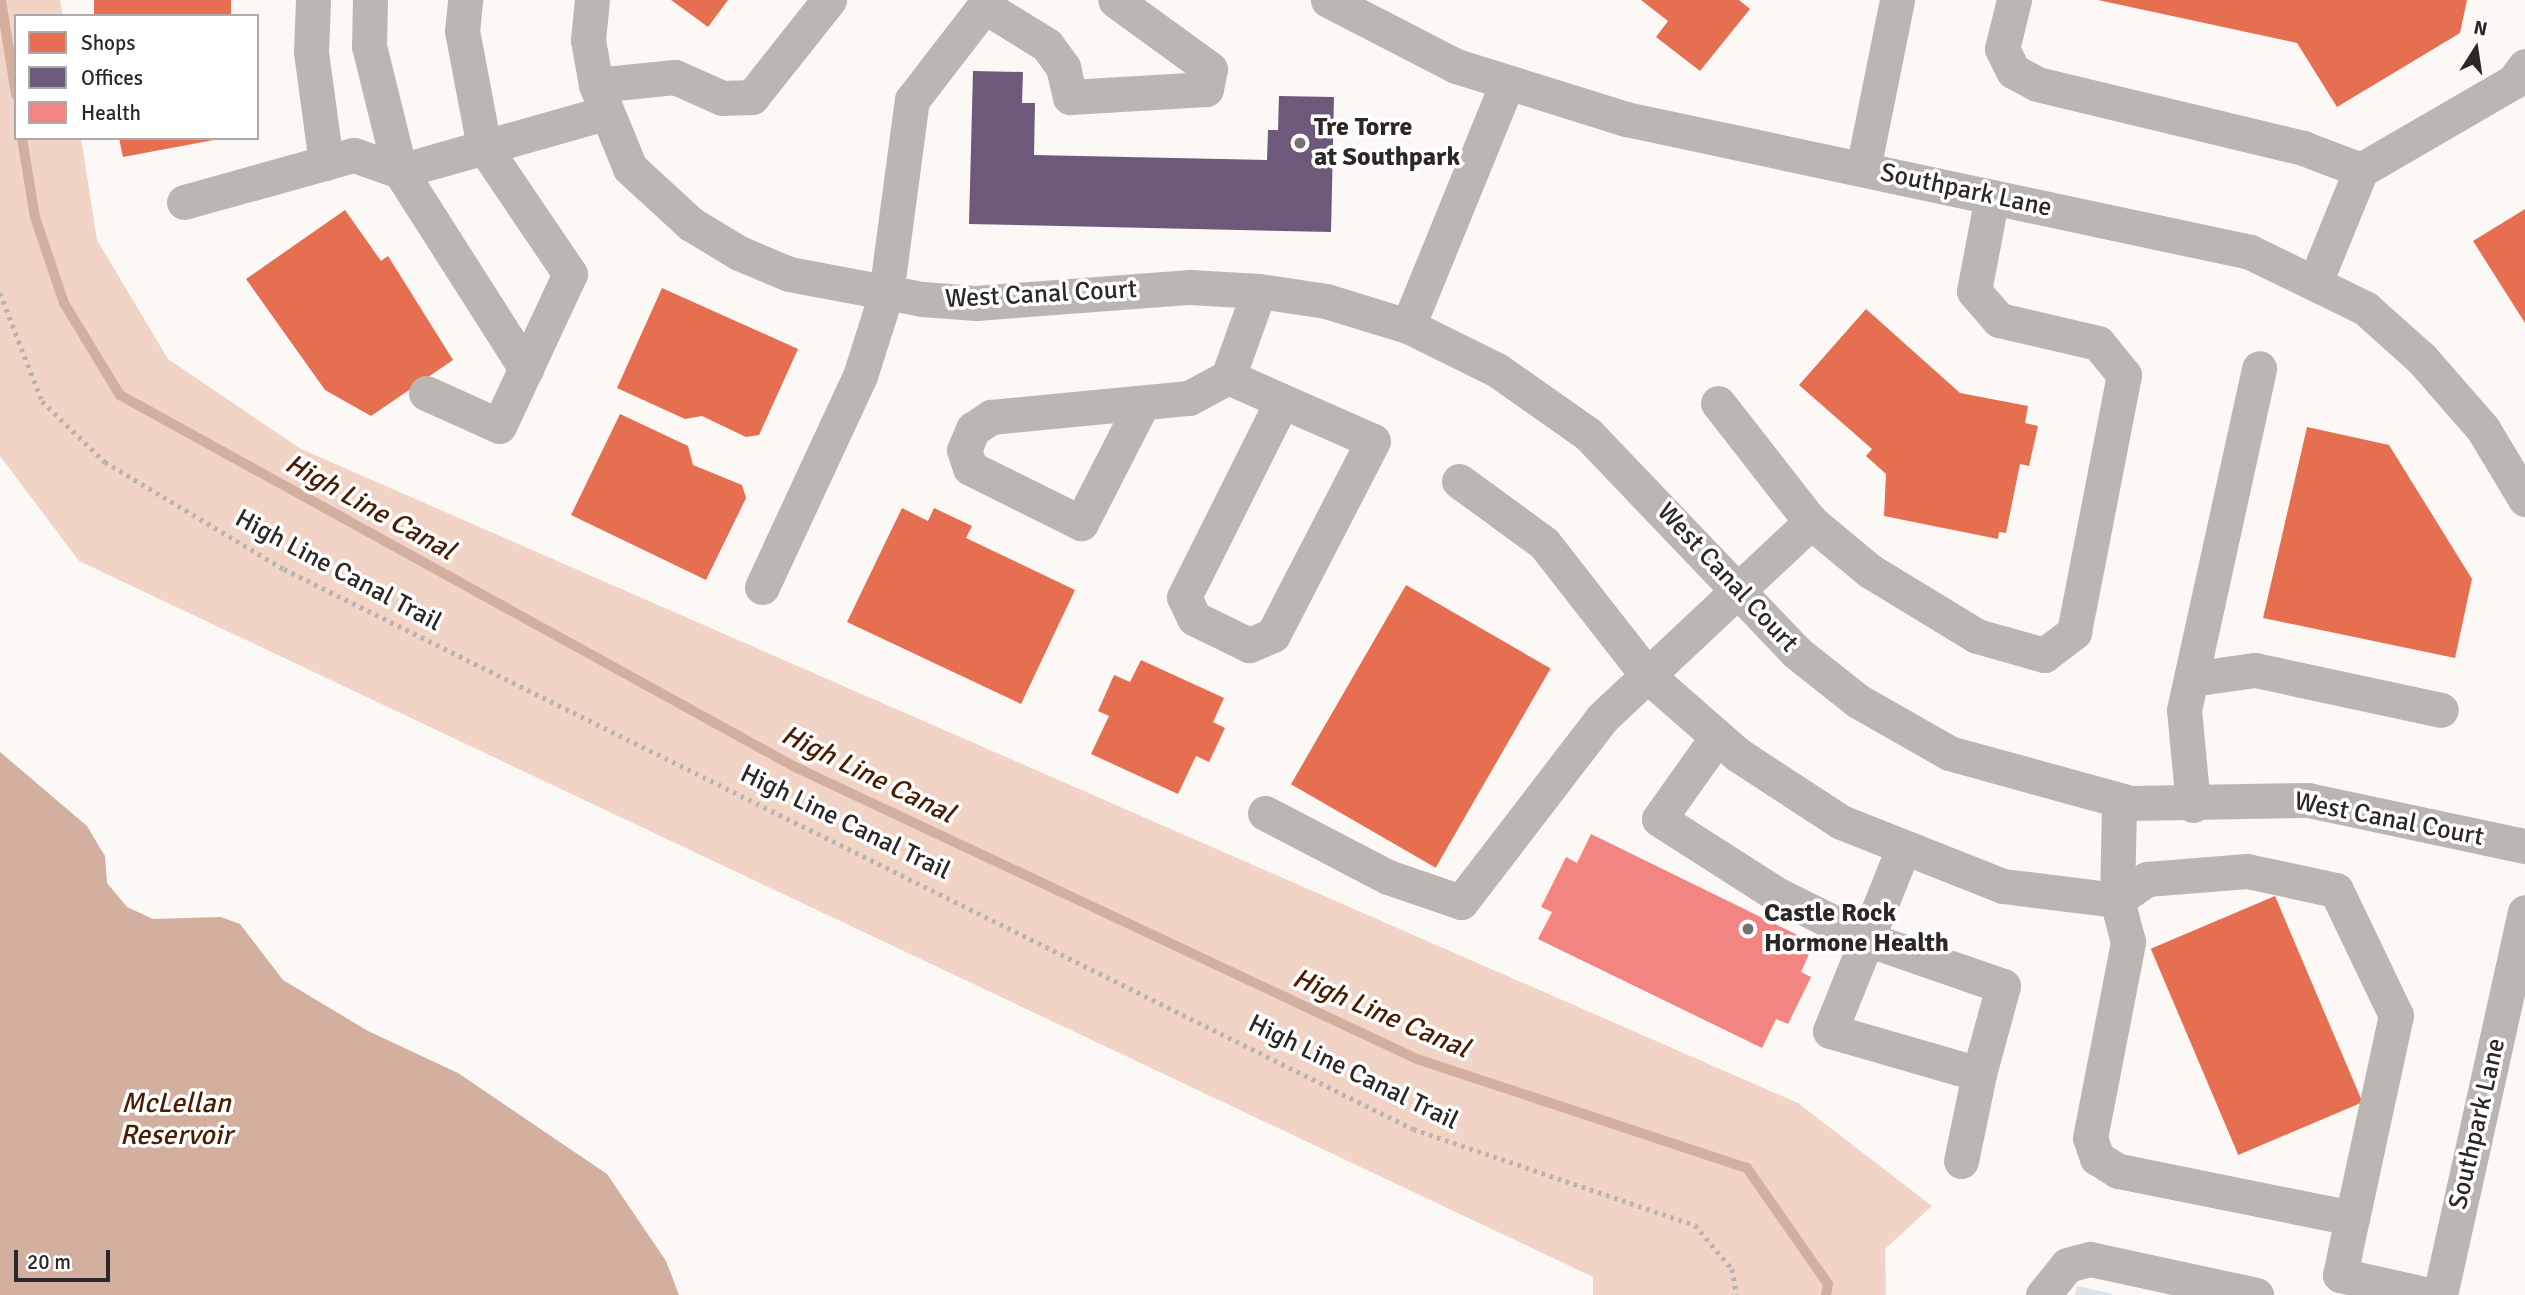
<!DOCTYPE html>
<style>
body{margin:0}
#map{position:relative;width:2525px;height:1295px;overflow:hidden;background:#fbf8f6;font-family:Signika,sans-serif}
div>[style]{position:absolute}
[style*='--x']{left:calc(var(--x)*1px);top:calc(var(--y)*1px);width:calc(var(--w)*1px);rotate:calc(var(--a)*1deg)}
.forest>*{inset:0;background:#f1d4c6}
.water>*{inset:0;background:#d2af9e}
.shops>*{inset:0;background:#e76f51;transform-origin:0 0}
.offices>*{inset:0;background:#6d597a}
.health>*{inset:0;background:#f28482}
.stream>*{height:10px;margin:-5px;padding:0 5px;transform-origin:5px;border-radius:5px;background:#d2af9e}
.building>*{inset:0;background:#dce4e9}
.path>*{height:4.5px;margin-top:-2.25px;transform-origin:0;background:repeating-linear-gradient(90deg,#b9b3b0 0 3.5px,transparent 0 8.5px)}
.minor>*{height:35px;margin:-17.5px;padding:0 17.5px;transform-origin:17.5px;border-radius:17.5px;background:#bcb6b2}
.dots>*{width:19px;height:19px;translate:-50% -50%;box-sizing:border-box;border:4px solid #fff;border-radius:50%}
span{translate:-50% -50%;white-space:nowrap;text-align:center;line-height:1.15;-webkit-text-stroke:7px #fff;paint-order:stroke}
.poi-label{font-size:26px;color:#2c2827;font-weight:700}
.left{translate:0 -50%;text-align:left}
.street-label{font-size:26px;color:#2c2827}
.water-label{font-size:28px;color:#4a1d02;font-style:italic}
.legend{position:absolute;left:14px;top:14px;width:245px;height:126px;box-sizing:border-box;background:#fff;border:2px solid #aba9a9;margin:0;padding:9px 12px;list-style:none;font-size:21px;color:#2c2827}
.legend li{display:flex;align-items:center;gap:14px;height:35px}
.legend b{width:35px;border:2px solid #aba9a9}
.north{position:absolute;left:2441px;top:14px;width:70px;height:70px;-webkit-text-stroke:5px #fff;paint-order:stroke;rotate:12deg;font-size:19px;font-weight:700;line-height:28px;text-align:center;color:#2c2827}
.north::after{content:'';display:block;margin:auto;width:24px;height:32px;background:#2c2827;clip-path:polygon(50% 0,100% 100%,50% 72%,0 100%)}
.scale{position:absolute;left:14px;top:1250px;width:96px;height:32px;box-sizing:border-box;border:4px solid #2c2827;border-top:0;padding-left:9px;font-size:21px;line-height:24px;white-space:nowrap;color:#2c2827;-webkit-text-stroke:5px #fff;paint-order:stroke}
</style>
<div id="map">
<div class="forest">
<i style="clip-path:polygon(0 0,60px 0,63px 16px,16px 16px,16px 138px,81px 138px,97px 240px,168px 359px,301px 449px,1798px 1103px,1932px 1206px,1885px 1249px,1886px 1295px,1593px 1295px,1593px 1277px,79px 561px,0 456px)"></i>
</div>
<div class="water">
<i style="clip-path:polygon(0 752px,87px 826px,105px 856px,107px 883px,127px 907px,153px 919px,221px 917px,240px 924px,283px 980px,368px 1031px,458px 1073px,607px 1174px,666px 1261px,679px 1295px,0 1295px)"></i>
</div>
<div class="shops">
<i style="left:94px;top:0;width:137px;height:16px"></i>
<i style="clip-path:polygon(671px 0,728px 0,708px 27px)"></i>
<i style="clip-path:polygon(1641px 0,1739px 0,1750px 9px,1700px 71px,1656px 37px,1668px 21px)"></i>
<i style="clip-path:polygon(2098px 0,2467px 0,2460px 33px,2337px 107px,2297px 43px)"></i>
<i style="clip-path:polygon(119px 138px,214px 138px,214px 140px,123px 157px)"></i>
<i style="clip-path:polygon(2525px 209px,2525px 323px,2473px 241px)"></i>
<i style="clip-path:polygon(345px 210px,381px 261px,388px 256px,453px 360px,371px 416px,325px 390px,246px 279px)"></i>
<i style="clip-path:polygon(662px 288px,798px 349px,759px 435px,746px 437px,702px 416px,685px 419px,617px 388px)"></i>
<i style="clip-path:polygon(1866px 309px,1960px 393px,2028px 406px,2025px 423px,2038px 426px,2029px 466px,2020px 464px,2006px 533px,1999px 532px,1998px 539px,1884px 516px,1886px 474px,1866px 456px,1872px 449px,1799px 385px)"></i>
<i style="clip-path:polygon(620px 414px,688px 446px,693px 465px,742px 485px,746px 498px,706px 580px,571px 515px)"></i>
<i style="clip-path:polygon(2307px 427px,2389px 445px,2472px 579px,2455px 658px,2263px 618px)"></i>
<i style="clip-path:polygon(902px 508px,928px 521px,934px 508px,972px 526px,966px 538px,1075px 590px,1021px 704px,847px 622px)"></i>
<i style="left:1406px;top:585px;width:167px;height:230px;rotate:30deg"></i>
<i style="clip-path:polygon(1141px 660px,1224px 698px,1213px 722px,1225px 728px,1209px 762px,1196px 756px,1178px 794px,1091px 754px,1109px 716px,1098px 711px,1114px 675px,1130px 682px)"></i>
<i style="left:2275px;top:896px;width:224px;height:135px;rotate:67deg"></i>
</div>
<div class="offices">
<i style="clip-path:polygon(973px 71px,1023px 72px,1022px 103px,1035px 103px,1034px 155px,1267px 160px,1268px 130px,1278px 130px,1279px 96px,1334px 97px,1331px 232px,969px 224px)"></i>
</div>
<div class="health">
<i style="clip-path:polygon(1591px 834px,1814px 943px,1801px 972px,1811px 977px,1788px 1024px,1776px 1019px,1762px 1048px,1538px 939px,1552px 912px,1541px 907px,1566px 857px,1577px 863px)"></i>
</div>
<div class="stream">
<i style="--x:1;--y:0;--w:96;--a:81"></i>
<i style="--x:22;--y:138;--w:80;--a:80.7"></i>
<i style="--x:35;--y:217;--w:91;--a:71.4"></i>
<i style="--x:64;--y:303;--w:108;--a:58.7"></i>
<i style="--x:120;--y:395;--w:771;--a:28.86"></i>
<i style="--x:795;--y:767;--w:687;--a:25.15"></i>
<i style="--x:1417;--y:1059;--w:348;--a:18.3"></i>
<i style="--x:1747;--y:1168;--w:141;--a:55.1"></i>
<i style="--x:1828;--y:1284;--w:11;--a:100"></i>
</div>
<div class="building">
<i style="clip-path:polygon(2077px 1286px,2113px 1294px,2112px 1295px,2075px 1295px)"></i>
</div>
<div class="path">
<i style="--x:0;--y:293;--w:116;--a:68.7"></i>
<i style="--x:42;--y:401;--w:88;--a:44.1"></i>
<i style="--x:105;--y:462;--w:209;--a:30.9"></i>
<i style="--x:284;--y:569;--w:1260;--a:26.38"></i>
<i style="--x:1413;--y:1129;--w:298;--a:18.8"></i>
<i style="--x:1695;--y:1225;--w:57;--a:49.9"></i>
<i style="--x:1732;--y:1269;--w:26;--a:79"></i>
</div>
<div class="minor">
<i style="--x:313;--y:0;--w:52;--a:92.2"></i>
<i style="--x:311;--y:52;--w:112;--a:82.3"></i>
<i style="--x:370;--y:0;--w:46;--a:91.2"></i>
<i style="--x:369;--y:46;--w:129;--a:76.1"></i>
<i style="--x:400;--y:171;--w:235;--a:57.5"></i>
<i style="--x:592;--y:0;--w:40;--a:95.7"></i>
<i style="--x:588;--y:40;--w:46;--a:79.9"></i>
<i style="--x:596;--y:85;--w:90;--a:67.7"></i>
<i style="--x:630;--y:168;--w:83;--a:42.6"></i>
<i style="--x:691;--y:224;--w:56;--a:31.1"></i>
<i style="--x:739;--y:253;--w:54;--a:22.8"></i>
<i style="--x:789;--y:274;--w:135;--a:10.6"></i>
<i style="--x:922;--y:299;--w:54;--a:4.2"></i>
<i style="--x:976;--y:303;--w:215;--a:-4.3"></i>
<i style="--x:1190;--y:287;--w:69;--a:3.3"></i>
<i style="--x:1259;--y:291;--w:68;--a:8.5"></i>
<i style="--x:1326;--y:301;--w:86;--a:17"></i>
<i style="--x:1408;--y:326;--w:99;--a:26.3"></i>
<i style="--x:1497;--y:370;--w:111;--a:35.1"></i>
<i style="--x:1588;--y:434;--w:301;--a:46.3"></i>
<i style="--x:1796;--y:652;--w:79;--a:38.3"></i>
<i style="--x:1858;--y:701;--w:105;--a:29.7"></i>
<i style="--x:1949;--y:753;--w:189;--a:15.4"></i>
<i style="--x:2131;--y:803;--w:177;--a:-1"></i>
<i style="--x:2308;--y:800;--w:222;--a:12"></i>
<i style="--x:1328;--y:0;--w:144;--a:27.3"></i>
<i style="--x:1456;--y:66;--w:178;--a:17.3"></i>
<i style="--x:1626;--y:119;--w:638;--a:12.03"></i>
<i style="--x:2250;--y:252;--w:128;--a:26"></i>
<i style="--x:2365;--y:308;--w:76;--a:41.8"></i>
<i style="--x:2422;--y:359;--w:93;--a:48.9"></i>
<i style="--x:2483;--y:429;--w:82;--a:59"></i>
<i style="--x:2014;--y:0;--w:50;--a:103.8"></i>
<i style="--x:2002;--y:49;--w:25;--a:63"></i>
<i style="--x:2013;--y:71;--w:27;--a:28"></i>
<i style="--x:2037;--y:84;--w:274;--a:13.5"></i>
<i style="--x:2303;--y:148;--w:62;--a:20.8"></i>
<i style="--x:2361;--y:170;--w:176;--a:-30.1"></i>
<i style="--x:2513;--y:82;--w:20;--a:-53"></i>
<i style="--x:984;--y:6;--w:74;--a:31.8"></i>
<i style="--x:1047;--y:45;--w:27;--a:54"></i>
<i style="--x:1063;--y:67;--w:31;--a:77"></i>
<i style="--x:1070;--y:97;--w:136;--a:-3.4"></i>
<i style="--x:1206;--y:89;--w:20;--a:-79"></i>
<i style="--x:1210;--y:69;--w:117;--a:-144"></i>
<i style="--x:596;--y:85;--w:79;--a:-5.8"></i>
<i style="--x:675;--y:77;--w:51;--a:24.1"></i>
<i style="--x:722;--y:98;--w:30;--a:-2"></i>
<i style="--x:752;--y:97;--w:124;--a:-51.6"></i>
<i style="--x:1863;--y:169;--w:172;--a:-78.6"></i>
<i style="--x:184;--y:202;--w:176;--a:-15.5"></i>
<i style="--x:354;--y:155;--w:49;--a:19.2"></i>
<i style="--x:400;--y:171;--w:213;--a:-15.8"></i>
<i style="--x:2316;--y:280;--w:119;--a:-67.8"></i>
<i style="--x:1408;--y:326;--w:262;--a:-67.8"></i>
<i style="--x:1228;--y:377;--w:158;--a:23.8"></i>
<i style="--x:1373;--y:441;--w:218;--a:117.3"></i>
<i style="--x:1273;--y:635;--w:26;--a:157"></i>
<i style="--x:1249;--y:645;--w:61;--a:-153.9"></i>
<i style="--x:1194;--y:618;--w:23;--a:-115"></i>
<i style="--x:1184;--y:597;--w:219;--a:-63.4"></i>
<i style="--x:426;--y:393;--w:80;--a:24.3"></i>
<i style="--x:499;--y:426;--w:168;--a:-65"></i>
<i style="--x:570;--y:274;--w:153;--a:-124.1"></i>
<i style="--x:484;--y:147;--w:118;--a:-100.7"></i>
<i style="--x:462;--y:31;--w:31;--a:-84"></i>
<i style="--x:1718;--y:403;--w:151;--a:52"></i>
<i style="--x:1811;--y:522;--w:77;--a:39.7"></i>
<i style="--x:1870;--y:571;--w:125;--a:31.3"></i>
<i style="--x:1977;--y:636;--w:70;--a:15.8"></i>
<i style="--x:2044;--y:655;--w:38;--a:-37"></i>
<i style="--x:2074;--y:632;--w:262;--a:-79"></i>
<i style="--x:2124;--y:375;--w:41;--a:-129.1"></i>
<i style="--x:2098;--y:343;--w:102;--a:-166.9"></i>
<i style="--x:1999;--y:320;--w:38;--a:-131"></i>
<i style="--x:1974;--y:291;--w:96;--a:-79.2"></i>
<i style="--x:1142;--y:404;--w:134;--a:117.1"></i>
<i style="--x:1081;--y:523;--w:124;--a:-153.6"></i>
<i style="--x:970;--y:468;--w:19;--a:-108"></i>
<i style="--x:964;--y:450;--w:23;--a:-67"></i>
<i style="--x:973;--y:429;--w:22;--a:-34"></i>
<i style="--x:991;--y:417;--w:199;--a:-5.5"></i>
<i style="--x:1189;--y:398;--w:44;--a:-28.3"></i>
<i style="--x:1228;--y:377;--w:91;--a:-70.2"></i>
<i style="--x:1459;--y:481;--w:105;--a:36.1"></i>
<i style="--x:1544;--y:543;--w:169;--a:52"></i>
<i style="--x:1648;--y:676;--w:118;--a:41.2"></i>
<i style="--x:1737;--y:754;--w:124;--a:33.2"></i>
<i style="--x:1841;--y:822;--w:174;--a:21.6"></i>
<i style="--x:2003;--y:886;--w:115;--a:7"></i>
<i style="--x:2117;--y:900;--w:99;--a:-88.8"></i>
<i style="--x:762;--y:587;--w:233;--a:-65.1"></i>
<i style="--x:860;--y:376;--w:86;--a:-72.4"></i>
<i style="--x:886;--y:294;--w:196;--a:-82.4"></i>
<i style="--x:912;--y:100;--w:126;--a:-52.4"></i>
<i style="--x:2191;--y:679;--w:65;--a:-8"></i>
<i style="--x:2255;--y:670;--w:190;--a:12.1"></i>
<i style="--x:1717;--y:737;--w:100;--a:125.3"></i>
<i style="--x:1659;--y:819;--w:141;--a:32.6"></i>
<i style="--x:1778;--y:895;--w:99;--a:26.3"></i>
<i style="--x:1867;--y:939;--w:144;--a:19.1"></i>
<i style="--x:2003;--y:986;--w:91;--a:105.3"></i>
<i style="--x:1979;--y:1074;--w:155;--a:-163.9"></i>
<i style="--x:1830;--y:1031;--w:99;--a:-68.1"></i>
<i style="--x:1867;--y:939;--w:95;--a:-68.3"></i>
<i style="--x:2193;--y:805;--w:95;--a:-95.4"></i>
<i style="--x:2184;--y:710;--w:350;--a:-77.6"></i>
<i style="--x:1265;--y:813;--w:139;--a:27.5"></i>
<i style="--x:1388;--y:877;--w:77;--a:18.9"></i>
<i style="--x:1461;--y:902;--w:232;--a:-52.5"></i>
<i style="--x:1602;--y:718;--w:287;--a:-43.2"></i>
<i style="--x:2247;--y:871;--w:91;--a:12.1"></i>
<i style="--x:2336;--y:890;--w:139;--a:64.4"></i>
<i style="--x:2396;--y:1015;--w:208;--a:102.2"></i>
<i style="--x:2352;--y:1218;--w:239;--a:-168.6"></i>
<i style="--x:2118;--y:1171;--w:25;--a:-148"></i>
<i style="--x:2097;--y:1158;--w:21;--a:-109"></i>
<i style="--x:2090;--y:1138;--w:200;--a:-79"></i>
<i style="--x:2128;--y:942;--w:43;--a:-104.7"></i>
<i style="--x:2117;--y:900;--w:37;--a:-35"></i>
<i style="--x:2147;--y:879;--w:100;--a:-4.6"></i>
<i style="--x:1961;--y:1161;--w:89;--a:-78.3"></i>
<i style="--x:2352;--y:1218;--w:58;--a:101.9"></i>
<i style="--x:2340;--y:1275;--w:91;--a:12.7"></i>
<i style="--x:2043;--y:1295;--w:38;--a:-51"></i>
<i style="--x:2067;--y:1265;--w:24;--a:-15"></i>
<i style="--x:2090;--y:1259;--w:170;--a:12.2"></i>
<i style="--x:2440;--y:1295;--w:392;--a:-77.5"></i>
</div>
<div class="dots">
<i style="left:1300px;top:143px;background:#74716f"></i>
<i style="left:1748px;top:929px;background:#74716f"></i>
</div>
<div class="poi-label">
<span class="left" style="left:1314px;top:143px">Tre Torre<br>at Southpark</span>
<span class="left" style="left:1764px;top:929px">Castle Rock<br>Hormone Health</span>
</div>
<div class="street-label">
<span style="left:1966px;top:191px;rotate:12deg">Southpark Lane</span>
<span style="left:1041px;top:295px;rotate:-3deg">West Canal Court</span>
<span style="left:338px;top:571px;rotate:28deg">High Line Canal Trail</span>
<span style="left:1727px;top:578px;rotate:47deg">West Canal Court</span>
<span style="left:2389px;top:820px;rotate:11deg">West Canal Court</span>
<span style="left:845px;top:823px;rotate:26deg">High Line Canal Trail</span>
<span style="left:1353px;top:1073px;rotate:26deg">High Line Canal Trail</span>
<span style="left:2478px;top:1124px;rotate:-77deg">Southpark Lane</span>
</div>
<div class="water-label">
<span style="left:370px;top:507px;rotate:29deg">High Line Canal</span>
<span style="left:868px;top:774px;rotate:26deg">High Line Canal</span>
<span style="left:1381px;top:1013px;rotate:23deg">High Line Canal</span>
<span style="left:176px;top:1119px">McLellan<br>Reservoir</span>
</div>
<ul class="legend">
<li><b style="height:19px;background:#e76f51"></b>Shops</li>
<li><b style="height:19px;background:#6d597a"></b>Offices</li>
<li><b style="height:19px;background:#f28482"></b>Health</li>
</ul>
<div class="north">N</div>
<div class="scale">20 m</div>
</div>
